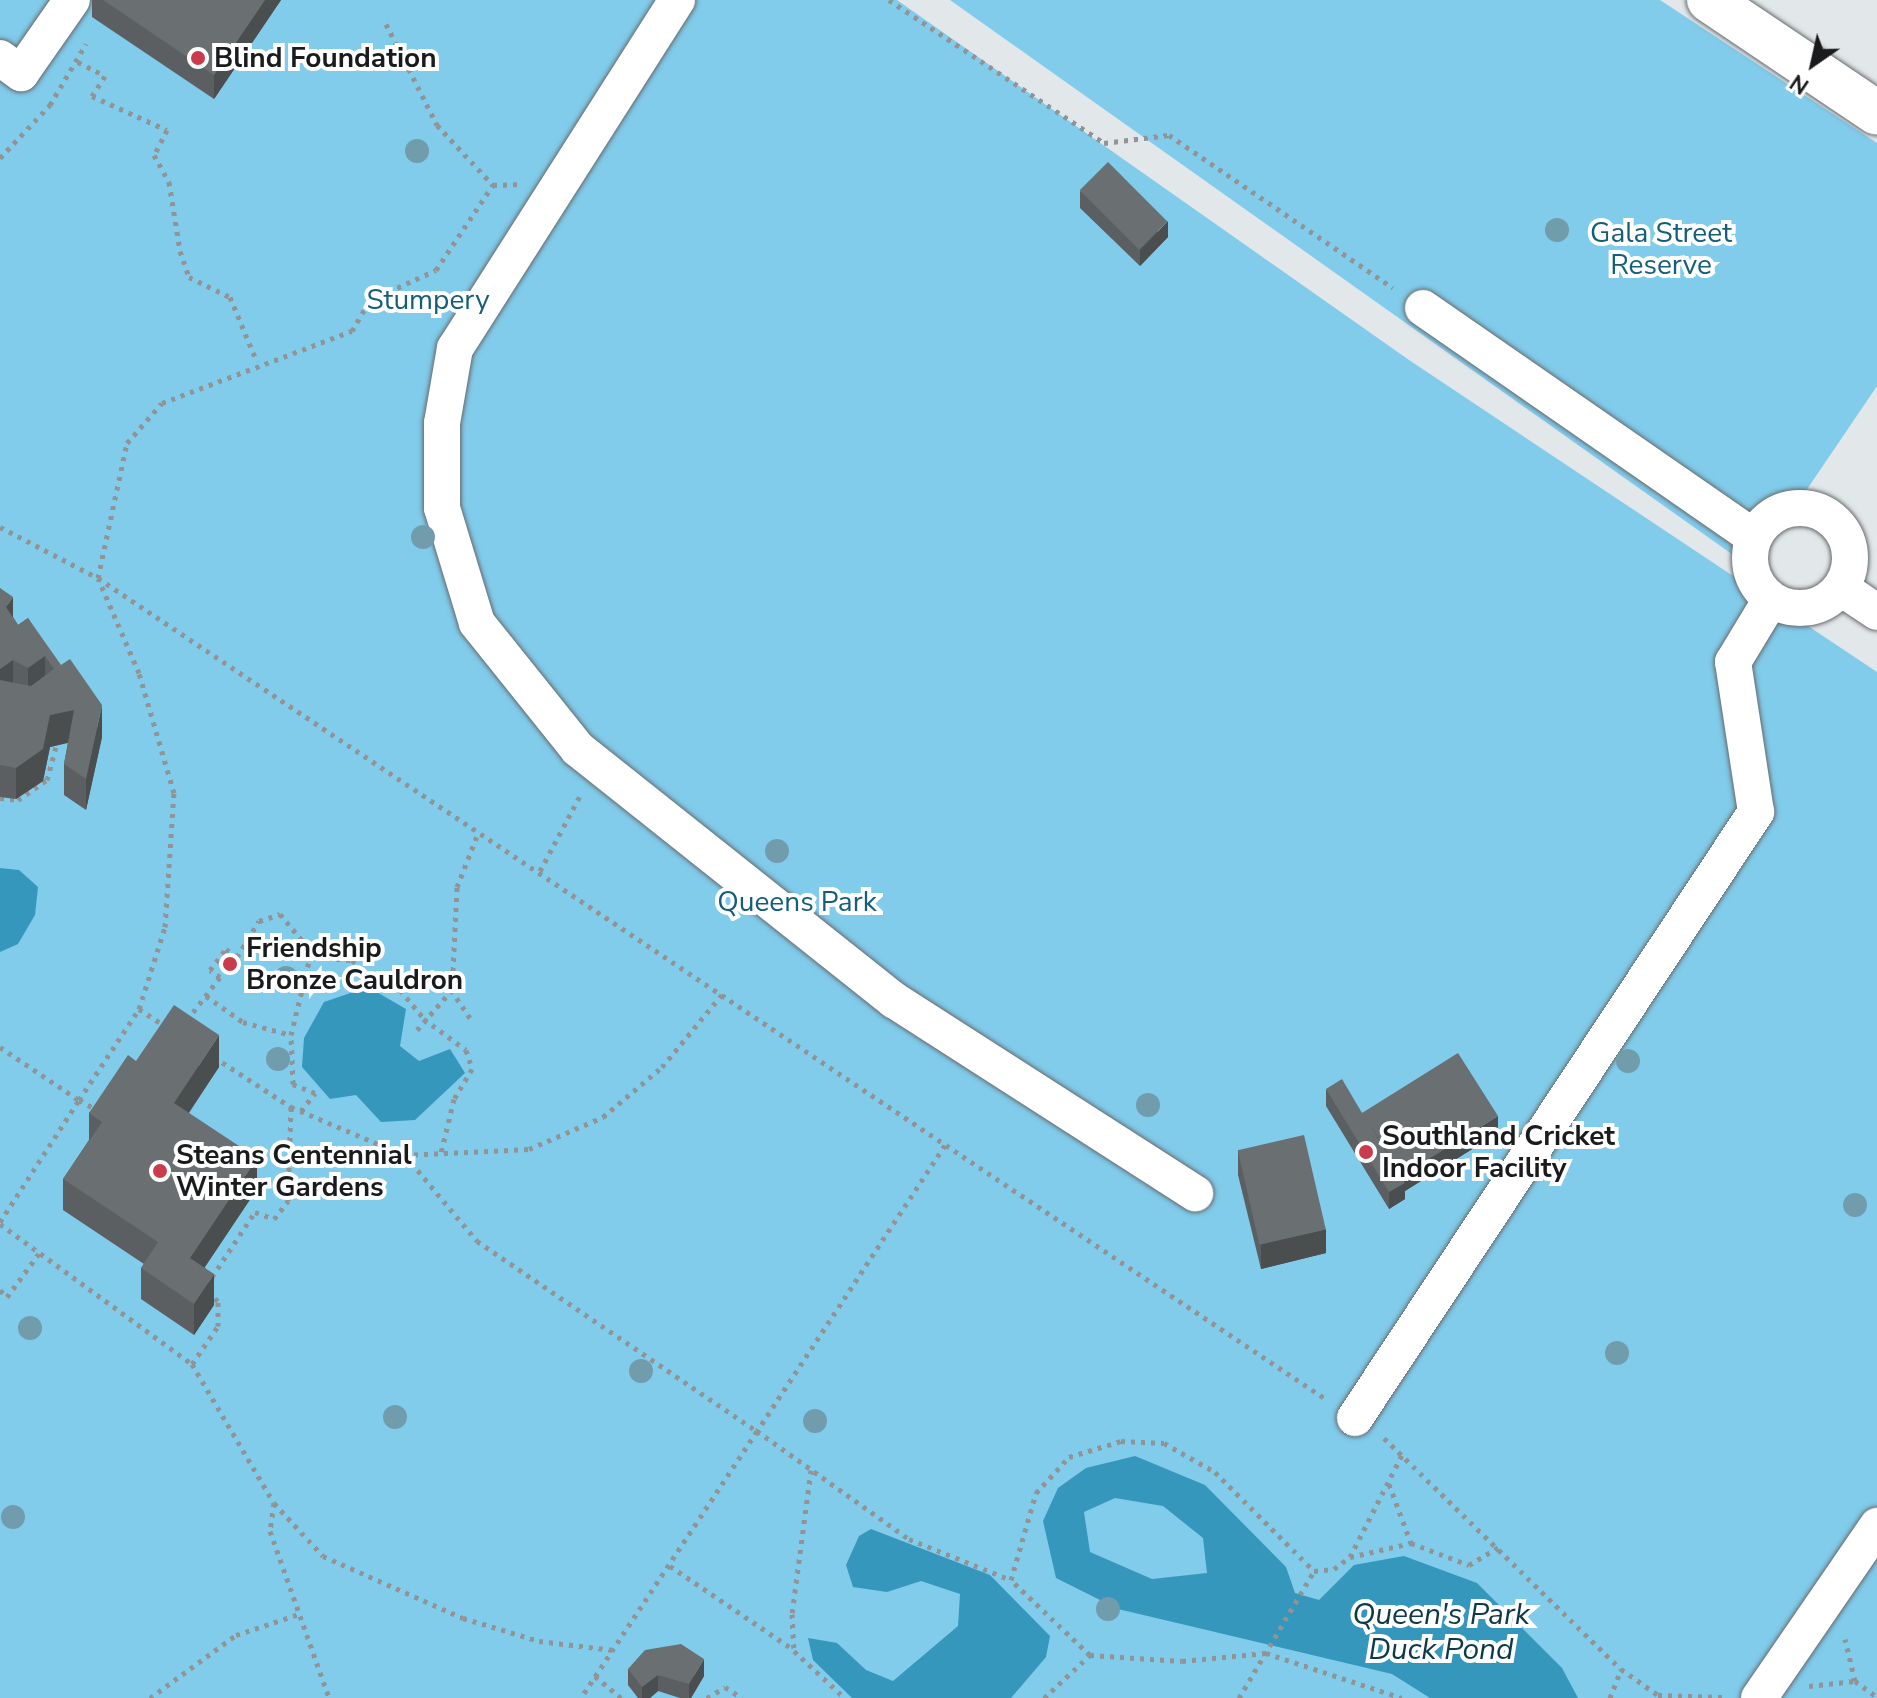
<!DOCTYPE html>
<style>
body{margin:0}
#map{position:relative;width:1877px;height:1698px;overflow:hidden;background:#e2e7ea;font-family:"Nunito Sans",sans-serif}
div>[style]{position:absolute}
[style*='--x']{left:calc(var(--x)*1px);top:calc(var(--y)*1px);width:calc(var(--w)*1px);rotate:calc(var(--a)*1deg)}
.green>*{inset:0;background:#81cbeb}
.water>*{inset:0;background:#3697bd}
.path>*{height:5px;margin-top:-2.5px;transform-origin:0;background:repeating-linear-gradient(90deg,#909496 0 4px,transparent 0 10px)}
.roads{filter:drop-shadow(0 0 2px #666b6d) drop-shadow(0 0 2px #666b6d)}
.minor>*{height:36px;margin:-18px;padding:0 18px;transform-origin:18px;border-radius:18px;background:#fff}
.minor>.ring{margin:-18px;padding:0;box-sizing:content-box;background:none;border:36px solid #fff;border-radius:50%}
.major>*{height:44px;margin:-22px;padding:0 22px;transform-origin:22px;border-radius:22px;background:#fff}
.trees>*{width:24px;height:24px;margin:-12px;border-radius:50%;background:#719cac}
.wall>*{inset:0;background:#5b5f61}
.shaded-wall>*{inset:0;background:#4a4e4f}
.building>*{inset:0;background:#6a6f71;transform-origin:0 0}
.dots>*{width:22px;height:22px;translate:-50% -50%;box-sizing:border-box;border:4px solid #fff;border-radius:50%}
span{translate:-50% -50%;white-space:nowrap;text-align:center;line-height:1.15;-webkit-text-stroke:8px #fff;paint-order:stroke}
.poi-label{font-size:28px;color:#191b1c;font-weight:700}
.left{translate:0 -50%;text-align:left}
.park-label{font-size:28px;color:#145e79}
.water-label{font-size:30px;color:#0e3949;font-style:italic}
.north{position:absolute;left:1773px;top:24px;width:80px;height:80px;-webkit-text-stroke:6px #fff;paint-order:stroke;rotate:214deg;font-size:22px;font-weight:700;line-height:32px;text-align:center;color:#191b1c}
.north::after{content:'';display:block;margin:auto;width:28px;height:36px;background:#191b1c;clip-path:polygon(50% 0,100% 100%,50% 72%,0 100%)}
</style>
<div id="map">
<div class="green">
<i style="clip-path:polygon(0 0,897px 0,1409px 360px,1877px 672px,1877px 1698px,0 1698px)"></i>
<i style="clip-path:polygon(950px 0,1660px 0,1877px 143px,1877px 386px,1753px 569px)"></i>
</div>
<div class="water">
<i style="clip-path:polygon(0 868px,19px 870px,38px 887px,35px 915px,18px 944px,0 952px)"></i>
<i style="clip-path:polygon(368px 987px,406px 1009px,400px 1046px,419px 1061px,450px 1049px,465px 1073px,415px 1120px,381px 1122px,356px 1095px,330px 1099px,302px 1067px,304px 1038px,324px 1002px)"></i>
<i style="clip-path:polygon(evenodd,1135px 1456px,1205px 1485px,1286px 1567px,1295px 1593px,1319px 1600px,1354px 1565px,1404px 1556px,1477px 1583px,1562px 1668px,1578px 1698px,1430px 1698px,1392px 1674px,1118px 1609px,1056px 1578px,1043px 1521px,1058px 1488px,1086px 1468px,1135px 1456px,1115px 1498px,1163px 1506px,1203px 1538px,1207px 1573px,1152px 1579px,1090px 1552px,1084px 1512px,1115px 1498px)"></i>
<i style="clip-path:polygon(871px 1529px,990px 1575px,1050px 1636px,1046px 1657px,1011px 1698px,852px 1698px,813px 1660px,808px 1638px,837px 1643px,866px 1670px,893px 1681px,958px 1626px,960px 1594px,921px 1581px,887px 1592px,853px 1587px,846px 1565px,859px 1536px)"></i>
</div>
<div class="path">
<i style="--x:889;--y:0;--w:258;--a:33.6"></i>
<i style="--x:1104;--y:143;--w:65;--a:-7"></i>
<i style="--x:1169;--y:135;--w:271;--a:34.3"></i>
<i style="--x:386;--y:24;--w:113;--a:63.2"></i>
<i style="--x:437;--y:125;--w:82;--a:47"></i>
<i style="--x:78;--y:62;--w:30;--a:27"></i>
<i style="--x:105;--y:76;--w:24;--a:123"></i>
<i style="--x:92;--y:96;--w:82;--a:24.4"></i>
<i style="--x:167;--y:130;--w:28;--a:117"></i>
<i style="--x:154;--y:155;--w:31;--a:61"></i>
<i style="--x:169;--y:182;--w:70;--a:80.9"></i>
<i style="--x:180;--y:251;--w:28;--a:71"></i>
<i style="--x:189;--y:277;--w:46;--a:26"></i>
<i style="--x:230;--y:297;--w:70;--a:67.4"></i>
<i style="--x:0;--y:158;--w:73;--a:-46.7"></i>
<i style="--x:50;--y:105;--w:71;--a:-59.5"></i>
<i style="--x:0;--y:527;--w:110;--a:27.5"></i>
<i style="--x:98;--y:578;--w:1477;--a:33.77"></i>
<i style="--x:0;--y:798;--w:18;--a:6"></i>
<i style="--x:18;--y:800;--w:35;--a:-35"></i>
<i style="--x:47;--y:780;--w:35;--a:-75"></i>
<i style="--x:540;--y:871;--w:87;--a:-62"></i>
<i style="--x:206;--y:996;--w:45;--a:35.1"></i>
<i style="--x:243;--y:1022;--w:50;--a:15.2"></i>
<i style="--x:139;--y:1009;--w:86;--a:-72.4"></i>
<i style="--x:165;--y:927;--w:134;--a:-86.2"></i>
<i style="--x:174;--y:793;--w:125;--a:-106.3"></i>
<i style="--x:139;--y:673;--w:103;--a:-113.3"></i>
<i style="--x:98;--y:578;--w:138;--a:-77.9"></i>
<i style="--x:127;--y:443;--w:53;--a:-48.8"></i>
<i style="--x:162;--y:403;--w:203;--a:-20.8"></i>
<i style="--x:352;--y:331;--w:36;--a:-60"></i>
<i style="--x:370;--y:300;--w:72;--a:-24.4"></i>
<i style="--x:436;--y:270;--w:102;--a:-56.2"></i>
<i style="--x:493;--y:185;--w:24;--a:-2"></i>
<i style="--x:470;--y:1018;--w:32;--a:-124"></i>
<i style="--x:452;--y:991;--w:104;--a:-87.2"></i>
<i style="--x:457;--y:887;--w:60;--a:-68.6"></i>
<i style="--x:187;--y:1020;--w:54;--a:-52.5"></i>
<i style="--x:220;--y:977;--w:12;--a:-145"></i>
<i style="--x:210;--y:970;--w:26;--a:-53"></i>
<i style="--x:226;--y:949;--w:14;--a:36"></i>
<i style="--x:237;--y:957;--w:42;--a:-58.6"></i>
<i style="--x:259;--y:921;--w:22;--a:-18"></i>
<i style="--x:280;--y:914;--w:56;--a:50.1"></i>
<i style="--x:316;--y:957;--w:36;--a:5"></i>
<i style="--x:352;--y:960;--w:38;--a:42"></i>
<i style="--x:380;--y:985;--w:21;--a:14"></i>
<i style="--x:400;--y:990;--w:38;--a:50"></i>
<i style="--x:424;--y:1019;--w:52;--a:36.4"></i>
<i style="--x:466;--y:1050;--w:20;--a:72"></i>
<i style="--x:472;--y:1069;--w:35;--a:121"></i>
<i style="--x:454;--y:1099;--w:56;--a:103.5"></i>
<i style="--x:417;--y:1030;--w:52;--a:-48.9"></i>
<i style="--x:0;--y:1047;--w:95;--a:33.9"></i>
<i style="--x:79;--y:1100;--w:109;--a:-56.6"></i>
<i style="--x:139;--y:1009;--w:31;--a:33"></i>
<i style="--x:214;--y:1057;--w:92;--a:33"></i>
<i style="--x:291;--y:1107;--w:123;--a:23"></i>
<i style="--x:404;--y:1155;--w:125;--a:-2.7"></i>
<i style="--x:529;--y:1149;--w:81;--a:-23.4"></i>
<i style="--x:603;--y:1117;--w:77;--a:-40.3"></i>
<i style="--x:662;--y:1067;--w:97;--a:-50.4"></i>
<i style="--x:301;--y:1111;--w:23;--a:-52"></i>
<i style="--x:315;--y:1093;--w:24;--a:-158"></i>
<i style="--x:293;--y:1084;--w:49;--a:-92.3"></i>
<i style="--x:291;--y:1035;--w:84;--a:-76.3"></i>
<i style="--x:945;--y:1145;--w:342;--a:123.3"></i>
<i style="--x:757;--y:1431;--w:186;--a:35.4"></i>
<i style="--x:909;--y:1539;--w:110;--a:21.9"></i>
<i style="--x:405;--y:1155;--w:112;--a:50.1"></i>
<i style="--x:477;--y:1241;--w:338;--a:34.2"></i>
<i style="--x:757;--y:1431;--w:320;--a:123.4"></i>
<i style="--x:0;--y:1222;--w:145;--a:-57.1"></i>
<i style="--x:79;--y:1100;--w:21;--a:29"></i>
<i style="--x:0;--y:1224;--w:238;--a:36.1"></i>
<i style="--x:192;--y:1364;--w:161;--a:59.5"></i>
<i style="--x:274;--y:1503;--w:72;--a:47.2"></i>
<i style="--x:323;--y:1556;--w:153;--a:23.9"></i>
<i style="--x:463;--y:1618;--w:79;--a:16.8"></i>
<i style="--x:539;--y:1641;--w:75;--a:6.9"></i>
<i style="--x:212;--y:1277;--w:78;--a:-56.5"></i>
<i style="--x:255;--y:1212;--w:20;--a:20"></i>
<i style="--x:274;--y:1219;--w:23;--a:-52"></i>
<i style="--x:288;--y:1201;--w:94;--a:-88.2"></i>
<i style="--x:0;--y:1290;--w:10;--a:45"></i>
<i style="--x:7;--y:1297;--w:56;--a:-53.7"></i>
<i style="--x:192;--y:1364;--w:46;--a:-55.6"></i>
<i style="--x:218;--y:1326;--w:25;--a:-90"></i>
<i style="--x:218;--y:1301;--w:11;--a:-142"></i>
<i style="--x:1384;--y:1438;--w:331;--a:44.3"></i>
<i style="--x:1621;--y:1669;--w:45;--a:35.1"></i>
<i style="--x:1658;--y:1695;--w:65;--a:1.8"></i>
<i style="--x:811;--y:1470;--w:145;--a:97.5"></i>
<i style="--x:792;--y:1614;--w:37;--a:87"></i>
<i style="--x:794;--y:1651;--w:69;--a:42.7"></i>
<i style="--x:1389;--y:1484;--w:63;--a:69.6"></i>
<i style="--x:274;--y:1503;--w:28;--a:98"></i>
<i style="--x:270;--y:1531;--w:177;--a:70.5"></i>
<i style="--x:1350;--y:1557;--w:63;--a:-12.9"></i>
<i style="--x:1411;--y:1543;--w:62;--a:20.8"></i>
<i style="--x:1469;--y:1565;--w:39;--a:-31"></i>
<i style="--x:670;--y:1566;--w:150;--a:34.1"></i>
<i style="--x:1090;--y:1655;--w:92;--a:3.7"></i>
<i style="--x:1182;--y:1661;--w:84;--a:-5.4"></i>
<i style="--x:1266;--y:1653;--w:143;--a:18.3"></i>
<i style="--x:595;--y:1676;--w:34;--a:40"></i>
<i style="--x:1855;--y:1681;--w:27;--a:36"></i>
<i style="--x:1809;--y:1686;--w:46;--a:-6.2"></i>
<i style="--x:1855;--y:1681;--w:43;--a:-103.4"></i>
<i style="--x:150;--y:1698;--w:107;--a:-36.2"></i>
<i style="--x:236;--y:1635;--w:66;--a:-18.4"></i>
<i style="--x:707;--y:1698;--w:21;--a:-31"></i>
<i style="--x:725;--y:1687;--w:20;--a:33"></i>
<i style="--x:1044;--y:1698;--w:63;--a:-43.1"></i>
<i style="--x:1090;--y:1655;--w:109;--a:-136.5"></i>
<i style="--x:1011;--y:1580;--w:91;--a:-74"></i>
<i style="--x:1036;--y:1493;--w:49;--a:-47.5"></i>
<i style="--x:1069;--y:1457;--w:54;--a:-17.1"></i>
<i style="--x:1121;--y:1441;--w:43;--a:2.7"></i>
<i style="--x:1164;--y:1443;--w:59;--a:29.6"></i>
<i style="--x:1215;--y:1472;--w:140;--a:45"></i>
<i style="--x:1239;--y:1698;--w:147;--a:-59.4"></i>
<i style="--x:1314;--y:1571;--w:20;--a:-6"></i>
<i style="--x:1334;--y:1569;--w:20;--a:-37"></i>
<i style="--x:1350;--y:1557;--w:119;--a:-63"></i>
<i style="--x:1610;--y:1698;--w:31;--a:-69"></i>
</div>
<div class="roads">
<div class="minor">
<i style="--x:677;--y:0;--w:413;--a:122.5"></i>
<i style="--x:455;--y:348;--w:76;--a:99.8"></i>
<i style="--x:442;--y:423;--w:85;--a:90"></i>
<i style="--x:442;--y:508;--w:120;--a:73.1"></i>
<i style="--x:477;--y:623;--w:161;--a:51.3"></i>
<i style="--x:578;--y:749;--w:404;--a:38.5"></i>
<i style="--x:894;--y:1000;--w:358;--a:32.7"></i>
<i style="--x:0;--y:58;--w:26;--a:36"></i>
<i style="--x:21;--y:73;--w:89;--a:-55.1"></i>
<i style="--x:1423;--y:308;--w:402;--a:34.7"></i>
<i class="ring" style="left:1750px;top:508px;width:64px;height:64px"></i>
<i style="--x:1841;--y:588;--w:43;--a:33.7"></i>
<i style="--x:1355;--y:1418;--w:727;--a:-56.51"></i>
<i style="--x:1756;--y:812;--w:152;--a:-98.7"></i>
<i style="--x:1733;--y:662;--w:71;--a:-58.8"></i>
<i style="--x:1759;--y:1698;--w:209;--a:-55.5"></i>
</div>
<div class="major">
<i style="--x:1709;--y:0;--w:202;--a:33.9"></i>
</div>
</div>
<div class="trees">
<i style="left:417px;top:151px"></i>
<i style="left:1557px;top:230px"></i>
<i style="left:423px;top:537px"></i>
<i style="left:777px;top:851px"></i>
<i style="left:286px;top:978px"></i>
<i style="left:278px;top:1059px"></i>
<i style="left:1628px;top:1061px"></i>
<i style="left:1148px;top:1105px"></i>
<i style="left:1855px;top:1205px"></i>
<i style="left:30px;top:1328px"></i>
<i style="left:1617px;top:1353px"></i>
<i style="left:641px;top:1371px"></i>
<i style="left:395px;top:1417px"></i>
<i style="left:815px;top:1421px"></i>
<i style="left:13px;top:1517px"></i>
<i style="left:1108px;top:1609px"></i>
</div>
<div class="wall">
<i style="clip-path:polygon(92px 0,281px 0,214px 99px,92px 17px)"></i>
<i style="clip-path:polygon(1080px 191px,1168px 237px,1140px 266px,1080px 208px)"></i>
<i style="clip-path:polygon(0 588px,13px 617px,18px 625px,28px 618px,102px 737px,86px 810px,64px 795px,64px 764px,68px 743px,50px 747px,43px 781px,16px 799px,0 797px)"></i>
<i style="clip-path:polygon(136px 1061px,219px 1067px,189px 1113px,257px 1189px,205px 1267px,214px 1305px,194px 1335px,141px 1299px,141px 1268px,144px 1264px,63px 1210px,63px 1179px,89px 1140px,89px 1113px)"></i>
<i style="clip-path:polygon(1326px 1089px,1362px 1113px,1498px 1133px,1405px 1191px,1405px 1199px,1389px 1209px,1326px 1106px)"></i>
<i style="clip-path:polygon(1238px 1150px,1326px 1253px,1261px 1269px,1238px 1175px)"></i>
<i style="clip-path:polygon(628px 1669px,704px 1676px,691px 1698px,680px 1698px,658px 1691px,650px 1698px,638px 1698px,628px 1685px)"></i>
</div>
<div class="shaded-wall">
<i style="clip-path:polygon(265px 0,281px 0,214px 99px,214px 75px)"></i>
<i style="clip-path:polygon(1168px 221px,1168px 237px,1140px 266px,1140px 250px)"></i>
<i style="clip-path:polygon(13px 597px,13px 628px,6px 607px)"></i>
<i style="clip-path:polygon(45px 656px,45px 688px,28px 699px,28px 668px)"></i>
<i style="clip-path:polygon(13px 660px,13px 691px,0 701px,0 669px)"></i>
<i style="clip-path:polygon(102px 705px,102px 737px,86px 810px,86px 779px)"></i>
<i style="clip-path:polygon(74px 710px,74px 741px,50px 747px,43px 781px,16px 799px,16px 768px,50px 715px)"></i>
<i style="clip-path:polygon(219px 1035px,219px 1067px,174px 1134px,174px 1103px)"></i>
<i style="clip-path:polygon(1498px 1116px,1498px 1133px,1405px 1191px,1405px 1199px,1389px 1209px,1389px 1192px,1403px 1183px,1403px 1175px)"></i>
<i style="clip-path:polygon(257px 1158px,257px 1189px,190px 1289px,190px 1258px)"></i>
<i style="clip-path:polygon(1326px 1229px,1326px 1253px,1261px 1269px,1261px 1244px)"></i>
<i style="clip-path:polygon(214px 1274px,214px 1305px,194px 1335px,194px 1304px)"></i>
<i style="clip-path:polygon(704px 1659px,704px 1676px,691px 1698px,689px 1698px,689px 1684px)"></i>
<i style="clip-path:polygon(658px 1675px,658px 1691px,650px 1698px,642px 1698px,642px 1687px)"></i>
</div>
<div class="building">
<i style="clip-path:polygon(103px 0,265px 0,214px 75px)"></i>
<i style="left:1108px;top:162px;width:84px;height:40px;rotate:45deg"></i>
<i style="clip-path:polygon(0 588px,13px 597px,6px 607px,18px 625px,28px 618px,61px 665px,70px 659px,102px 705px,86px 779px,64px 764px,74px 710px,50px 715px,43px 749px,16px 768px,0 765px,0 680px,31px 686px,54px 669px,45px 656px,28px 668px,13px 660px,0 669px)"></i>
<i style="clip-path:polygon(174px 1005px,219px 1035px,174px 1103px,257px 1158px,190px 1258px,214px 1274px,194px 1304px,141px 1268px,158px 1242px,63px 1179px,102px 1122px,89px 1113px,128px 1055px,136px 1061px)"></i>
<i style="clip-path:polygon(1458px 1053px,1498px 1116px,1403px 1175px,1368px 1122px,1405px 1183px,1389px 1192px,1326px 1089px,1342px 1079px,1362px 1113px)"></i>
<i style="left:1304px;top:1135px;width:97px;height:68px;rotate:77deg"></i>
<i style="clip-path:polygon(681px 1644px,704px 1659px,689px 1684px,658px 1675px,642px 1687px,628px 1669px,645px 1650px)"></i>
</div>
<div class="dots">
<i style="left:198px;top:58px;background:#cb3b4e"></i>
<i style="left:230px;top:964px;background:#cb3b4e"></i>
<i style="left:1366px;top:1152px;background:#cb3b4e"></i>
<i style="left:160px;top:1171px;background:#cb3b4e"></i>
</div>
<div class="poi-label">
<span class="left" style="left:214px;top:58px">Blind Foundation</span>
<span class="left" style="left:246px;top:964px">Friendship<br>Bronze Cauldron</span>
<span class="left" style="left:1382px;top:1152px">Southland Cricket<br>Indoor Facility</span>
<span class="left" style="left:176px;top:1171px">Steans Centennial<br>Winter Gardens</span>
</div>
<div class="park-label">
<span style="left:1661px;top:249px">Gala Street<br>Reserve</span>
<span style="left:428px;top:300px">Stumpery</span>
<span style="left:797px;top:902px">Queens Park</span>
</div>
<div class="water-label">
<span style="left:1441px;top:1632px">Queen's Park<br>Duck Pond</span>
</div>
<div class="north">N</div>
</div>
